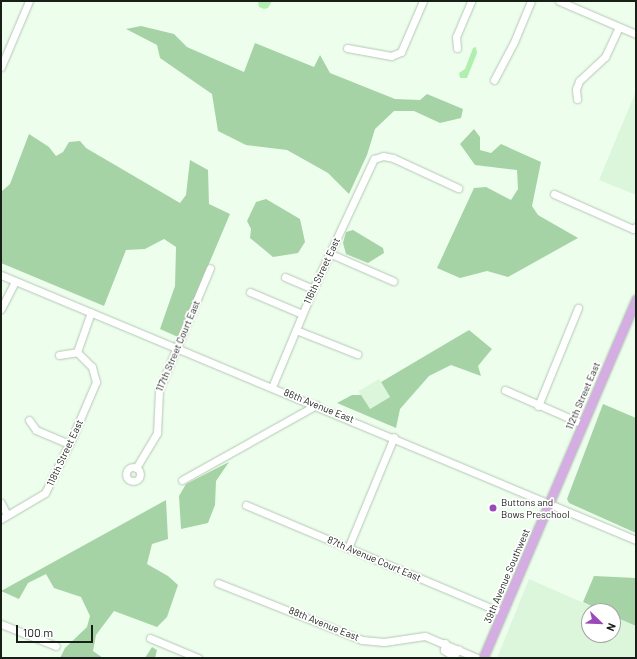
<!DOCTYPE html>
<style>
body{margin:0}
#map{position:relative;width:637px;height:659px;overflow:hidden;background:#edfeed;font-family:Barlow,sans-serif}
div>[style]{position:absolute}
[style*='--x']{left:calc(var(--x)*1px);top:calc(var(--y)*1px);width:calc(var(--w)*1px);rotate:calc(var(--a)*1deg)}
.built>*{inset:0;background:#dcf6db;transform-origin:0 0}
.green>*{inset:0;background:#a6d3a5}
.water>*{inset:0;background:#b1efb0}
.roads{filter:drop-shadow(0 0 1px #b4c8b3) drop-shadow(0 0 1px #b4c8b3)}
.minor>*{height:7px;margin:-3.5px;padding:0 3.5px;transform-origin:3.5px;border-radius:3.5px;background:#fff}
.minor>.ring{margin:-3.5px;padding:0;box-sizing:content-box;background:none;border:7px solid #fff;border-radius:50%}
.major>*{height:9px;margin:-4.5px;padding:0 4.5px;transform-origin:4.5px;border-radius:4.5px;background:#d4aee2}
.dots>*{width:11px;height:11px;translate:-50% -50%;box-sizing:border-box;border:2px solid #fff;border-radius:50%}
span{translate:-50% -50%;white-space:nowrap;text-align:center;line-height:1.15;-webkit-text-stroke:3.5px #fff;paint-order:stroke}
.street-label{font-size:10px;color:#181f17}
.poi-label{font-size:10px;color:#181f17}
.left{translate:0 -50%;text-align:left}
.frame{position:absolute;inset:0;border:2px solid #181f17;pointer-events:none}
.north{position:absolute;left:581px;top:603px;width:40px;height:40px;box-sizing:border-box;background:#fff;border:1px solid #a3a5a2;border-radius:50%;rotate:113deg;font-size:11px;font-weight:700;line-height:16px;text-align:center;color:#181f17}
.north::after{content:'';display:block;margin:auto;width:14px;height:18px;background:#9b49b8;clip-path:polygon(50% 0,100% 100%,50% 72%,0 100%)}
.scale{position:absolute;left:16px;top:625px;width:77px;height:18px;box-sizing:border-box;border:2px solid #181f17;border-top:0;padding-left:5px;font-size:12px;line-height:14px;white-space:nowrap;color:#181f17;-webkit-text-stroke:3px #fff;paint-order:stroke}
</style>
<div id="map">
<div class="built">
<i style="clip-path:polygon(636px 91px,636px 195px,599px 180px)"></i>
<i style="left:379px;top:379px;width:21px;height:24px;rotate:59deg"></i>
<i style="clip-path:polygon(529px 579px,602px 611px,589px 611px,589px 635px,613px 635px,613px 616px,636px 626px,636px 658px,497px 658px)"></i>
</div>
<div class="green">
<i style="clip-path:polygon(141px 26px,174px 34px,187px 47px,244px 72px,255px 43px,314px 67px,320px 55px,330px 73px,395px 99px,420px 100px,427px 94px,463px 109px,461px 118px,440px 123px,414px 111px,394px 111px,375px 129px,367px 155px,349px 194px,328px 173px,287px 150px,246px 145px,218px 131px,212px 94px,160px 58px,157px 45px,126px 29px)"></i>
<i style="clip-path:polygon(474px 129px,480px 137px,480px 150px,491px 153px,501px 144px,541px 162px,532px 206px,538px 215px,578px 238px,508px 277px,487px 271px,460px 278px,437px 268px,474px 188px,486px 187px,511px 200px,518px 189px,517px 170px,475px 165px,460px 144px)"></i>
<i style="clip-path:polygon(29px 134px,49px 147px,56px 156px,63px 152px,69px 142px,80px 141px,86px 148px,180px 203px,186px 195px,190px 160px,208px 170px,209px 204px,230px 214px,178px 337px,160px 329px,175px 286px,176px 247px,164px 239px,145px 249px,126px 250px,104px 306px,1px 263px,1px 192px,10px 184px)"></i>
<i style="clip-path:polygon(266px 199px,300px 219px,305px 242px,298px 253px,273px 257px,250px 238px,251px 229px,247px 221px,256px 202px)"></i>
<i style="clip-path:polygon(353px 230px,383px 248px,384px 253px,368px 263px,346px 254px,343px 243px,346px 232px)"></i>
<i style="clip-path:polygon(469px 330px,492px 349px,478px 366px,481px 376px,451px 365px,429px 376px,400px 409px,396px 428px,337px 403px,352px 395px,361px 395px,370px 409px,390px 397px,381px 382px)"></i>
<i style="clip-path:polygon(603px 404px,636px 418px,636px 533px,569px 503px,567px 499px)"></i>
<i style="clip-path:polygon(229px 462px,216px 481px,215px 505px,208px 523px,181px 529px,179px 496px,186px 484px)"></i>
<i style="clip-path:polygon(166px 500px,168px 539px,152px 544px,147px 564px,168px 576px,178px 585px,167px 617px,157px 627px,114px 611px,96px 635px,93px 651px,103px 658px,60px 658px,65px 648px,87px 627px,90px 616px,81px 597px,54px 588px,46px 574px,28px 583px,19px 599px,1px 591px)"></i>
<i style="clip-path:polygon(594px 576px,636px 578px,636px 626px,613px 616px,613px 611px,602px 611px,583px 602px)"></i>
<i style="clip-path:polygon(152px 647px,157px 650px,155px 658px,145px 658px)"></i>
</div>
<div class="water">
<i style="clip-path:polygon(258px 1px,272px 1px,268px 8px,264px 9px,259px 7px)"></i>
<i style="clip-path:polygon(476px 47px,477px 53px,467px 78px,460px 78px,459px 73px,465px 69px,473px 48px)"></i>
</div>
<div class="roads">
<div class="minor">
<i style="--x:559;--y:1;--w:84;--a:23.2"></i>
<i style="--x:347;--y:48;--w:45;--a:10.3"></i>
<i style="--x:391;--y:56;--w:11;--a:-22"></i>
<i style="--x:401;--y:52;--w:56;--a:-66.7"></i>
<i style="--x:457;--y:48;--w:11;--a:-95"></i>
<i style="--x:456;--y:37;--w:39;--a:-67"></i>
<i style="--x:1;--y:67;--w:72;--a:-67"></i>
<i style="--x:494;--y:80;--w:43;--a:-62.2"></i>
<i style="--x:514;--y:42;--w:44;--a:-67.5"></i>
<i style="--x:577;--y:99;--w:10;--a:-96"></i>
<i style="--x:576;--y:89;--w:9;--a:-69"></i>
<i style="--x:579;--y:81;--w:35;--a:-43"></i>
<i style="--x:605;--y:57;--w:33;--a:-65"></i>
<i style="--x:554;--y:194;--w:86;--a:23.9"></i>
<i style="--x:633;--y:229;--w:4;--a:-34"></i>
<i style="--x:331;--y:254;--w:68;--a:23.5"></i>
<i style="--x:1;--y:275;--w:688;--a:22.65"></i>
<i style="--x:285;--y:277;--w:30;--a:23"></i>
<i style="--x:250;--y:292;--w:56;--a:22.9"></i>
<i style="--x:1;--y:309;--w:31;--a:-63"></i>
<i style="--x:296;--y:330;--w:66;--a:21.5"></i>
<i style="--x:77;--y:352;--w:42;--a:-70.7"></i>
<i style="--x:59;--y:355;--w:18;--a:-9"></i>
<i style="--x:272;--y:387;--w:106;--a:-67.3"></i>
<i style="--x:313;--y:289;--w:144;--a:-64.9"></i>
<i style="--x:374;--y:159;--w:9;--a:-18"></i>
<i style="--x:383;--y:156;--w:10;--a:11"></i>
<i style="--x:393;--y:158;--w:72;--a:24.8"></i>
<i style="--x:505;--y:390;--w:85;--a:23.6"></i>
<i style="--x:538;--y:406;--w:106;--a:-67.8"></i>
<i style="--x:29;--y:420;--w:12;--a:55"></i>
<i style="--x:36;--y:430;--w:36;--a:23"></i>
<i class="ring" style="left:126px;top:467px;width:7px;height:7px"></i>
<i style="--x:136;--y:468;--w:41;--a:-59"></i>
<i style="--x:157;--y:433;--w:43;--a:-87.3"></i>
<i style="--x:159;--y:390;--w:132;--a:-67.3"></i>
<i style="--x:182;--y:480;--w:154;--a:-29.2"></i>
<i style="--x:1;--y:503;--w:13;--a:63"></i>
<i style="--x:246;--y:505;--w:279;--a:22.8"></i>
<i style="--x:1;--y:519;--w:51;--a:-30.6"></i>
<i style="--x:45;--y:493;--w:61;--a:-63.9"></i>
<i style="--x:72;--y:438;--w:61;--a:-66.8"></i>
<i style="--x:96;--y:382;--w:16;--a:-105"></i>
<i style="--x:92;--y:367;--w:21;--a:-135"></i>
<i style="--x:348;--y:548;--w:120;--a:-67.5"></i>
<i style="--x:218;--y:583;--w:155;--a:21.6"></i>
<i style="--x:362;--y:640;--w:22;--a:5"></i>
<i style="--x:384;--y:642;--w:41;--a:-8.3"></i>
<i style="--x:425;--y:636;--w:56;--a:22.9"></i>
<i style="--x:1;--y:624;--w:59;--a:21.8"></i>
<i style="--x:150;--y:638;--w:52;--a:22.6"></i>
<i style="--x:445;--y:643;--w:7;--a:98"></i>
<i style="--x:444;--y:650;--w:7;--a:34"></i>
<i style="--x:450;--y:654;--w:5;--a:0"></i>
<i style="--x:455;--y:654;--w:6;--a:-51"></i>
</div>
<div class="major">
<i style="--x:483;--y:658;--w:390;--a:-66.9"></i>
</div>
</div>
<div class="dots">
<i style="left:493px;top:508px;background:#9b49b8"></i>
</div>
<div class="street-label">
<span style="left:322px;top:271px;rotate:-65deg">116th Street East</span>
<span style="left:178px;top:346px;rotate:-67deg">117th Street Court East</span>
<span style="left:583px;top:396px;rotate:-67deg">112th Street East</span>
<span style="left:319px;top:406px;rotate:22deg">86th Avenue East</span>
<span style="left:65px;top:453px;rotate:-65deg">118th Street East</span>
<span style="left:374px;top:559px;rotate:23deg">87th Avenue Court East</span>
<span style="left:507px;top:576px;rotate:-67deg">39th Avenue Southwest</span>
<span style="left:324px;top:624px;rotate:22deg">88th Avenue East</span>
</div>
<div class="poi-label">
<span class="left" style="left:501px;top:508px">Buttons and<br>Bows Preschool</span>
</div>
<div class="frame"></div>
<div class="north">N</div>
<div class="scale">100 m</div>
</div>
